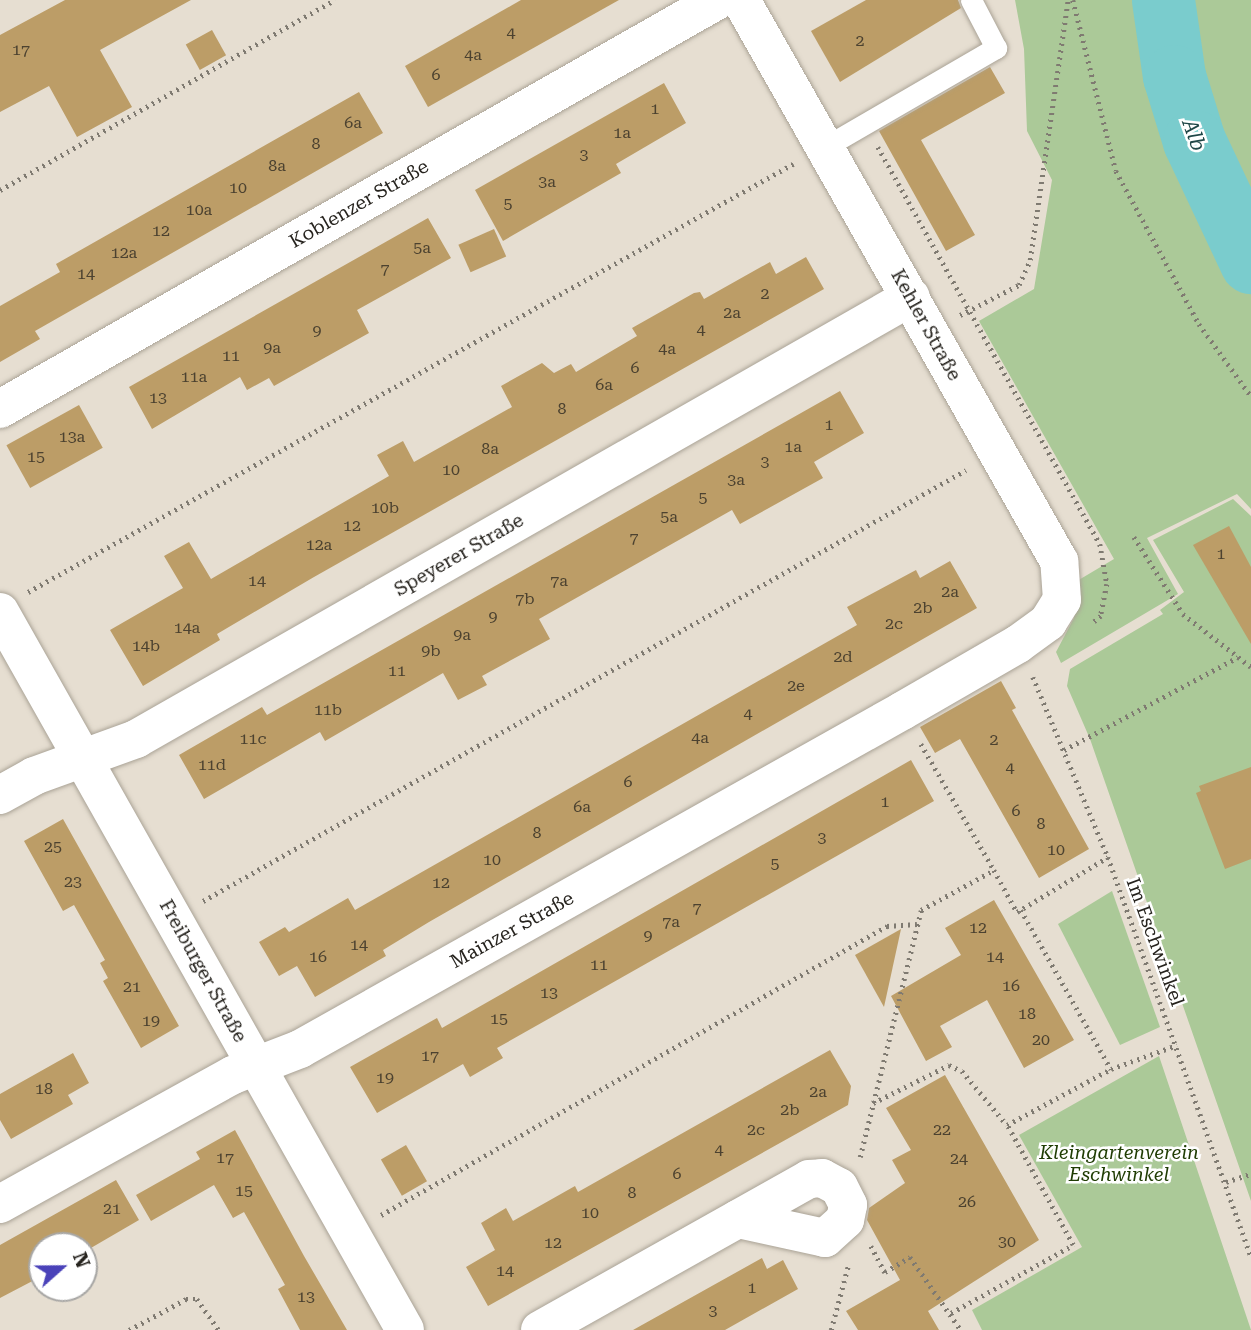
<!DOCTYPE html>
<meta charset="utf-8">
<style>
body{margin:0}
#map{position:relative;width:1251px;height:1330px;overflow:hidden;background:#e6ded1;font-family:"Roboto Serif",serif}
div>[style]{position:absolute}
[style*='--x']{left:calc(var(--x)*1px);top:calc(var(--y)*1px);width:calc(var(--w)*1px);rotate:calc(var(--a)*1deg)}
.green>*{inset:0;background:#abc998}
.river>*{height:63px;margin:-31.5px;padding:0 31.5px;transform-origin:31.5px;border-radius:31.5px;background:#7acccd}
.building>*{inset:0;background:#bc9d67;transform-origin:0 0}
.path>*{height:4.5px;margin-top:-2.25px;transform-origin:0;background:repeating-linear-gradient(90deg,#7f7a71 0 2px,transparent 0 7px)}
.roads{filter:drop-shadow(0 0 2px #aaa396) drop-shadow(0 0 2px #aaa396)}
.service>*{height:21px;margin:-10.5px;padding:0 10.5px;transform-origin:10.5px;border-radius:10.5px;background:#fff}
.minor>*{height:38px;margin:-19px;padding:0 19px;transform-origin:19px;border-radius:19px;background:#fff}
span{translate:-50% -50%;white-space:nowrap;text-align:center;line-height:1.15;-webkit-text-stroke:5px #fff;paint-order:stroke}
.number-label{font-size:16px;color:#4c4230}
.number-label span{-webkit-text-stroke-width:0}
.street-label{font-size:19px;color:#26231e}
.park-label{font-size:19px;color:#203d04;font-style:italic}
.water-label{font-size:21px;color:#1f4747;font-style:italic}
.north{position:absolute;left:28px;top:1232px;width:70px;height:70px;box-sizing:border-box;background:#fff;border:2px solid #a8a7a5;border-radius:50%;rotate:69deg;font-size:19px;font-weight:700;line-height:28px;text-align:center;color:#26231e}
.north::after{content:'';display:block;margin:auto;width:24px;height:32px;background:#4a42b9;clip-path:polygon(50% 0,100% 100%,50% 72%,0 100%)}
</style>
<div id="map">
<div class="green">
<i style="clip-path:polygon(1015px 0,1251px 0,1251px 509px,1237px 494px,1147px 538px,1178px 594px,1061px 663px,1056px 652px,1074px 618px,1077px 581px,1114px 559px,979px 321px,1034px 289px,1052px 180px,1027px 131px,1024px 49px)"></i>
<i style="clip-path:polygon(1233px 499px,1251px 516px,1251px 1201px,1090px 739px,1067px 686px,1070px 669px,1163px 614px,1160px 610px,1184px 592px,1153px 540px)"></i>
<i style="clip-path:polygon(1112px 891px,1160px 1027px,1120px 1045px,1058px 924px)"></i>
<i style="clip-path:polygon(1159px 1056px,1251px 1330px,982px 1330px,972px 1310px,1082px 1247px,1019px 1135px)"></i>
</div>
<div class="river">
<i style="--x:1163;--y:0;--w:77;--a:81.8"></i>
<i style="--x:1174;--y:76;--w:68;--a:72.9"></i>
<i style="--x:1194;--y:141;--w:134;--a:64.8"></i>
</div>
<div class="building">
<i style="clip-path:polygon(65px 0,191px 0,100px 50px,132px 107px,77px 137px,49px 86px,0 112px,0 35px)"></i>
<i style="clip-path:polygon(521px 0,619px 0,428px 107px,405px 66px)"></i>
<i style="clip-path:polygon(866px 0,958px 0,961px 8px,840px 82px,811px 31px)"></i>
<i style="left:212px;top:30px;width:29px;height:30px;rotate:61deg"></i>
<i style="clip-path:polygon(990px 67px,1005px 93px,921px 140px,975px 235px,946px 251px,879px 131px)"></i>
<i style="clip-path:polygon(664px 83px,686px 123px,616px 164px,621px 173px,503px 241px,475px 190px)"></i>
<i style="clip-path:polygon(359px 92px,383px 133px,35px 331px,40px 339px,0 362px,0 306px,60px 272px,56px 264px)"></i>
<i style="clip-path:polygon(428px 218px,451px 258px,357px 310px,369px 333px,274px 386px,269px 378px,247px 390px,240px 377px,152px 429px,129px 387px)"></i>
<i style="left:494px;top:229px;width:30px;height:39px;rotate:66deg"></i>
<i style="clip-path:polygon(806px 257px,824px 289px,314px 577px,217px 634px,220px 640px,143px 686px,110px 630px,183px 588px,164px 556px,189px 542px,211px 579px,389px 476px,377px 455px,403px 441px,414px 462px,512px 407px,501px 386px,542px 363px,554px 373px,571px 364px,576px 372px,637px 336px,632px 328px,694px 293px,700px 292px,704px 299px,770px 262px,776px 274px)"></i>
<i style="clip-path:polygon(840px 391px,864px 433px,814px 462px,823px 478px,740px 524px,732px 510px,539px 619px,550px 639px,482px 676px,487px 685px,458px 700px,443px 673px,325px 741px,320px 732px,204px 799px,179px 755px,262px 707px,267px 715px)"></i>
<i style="left:79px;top:405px;width:49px;height:83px;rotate:61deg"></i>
<i style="clip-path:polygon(1229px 526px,1251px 567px,1251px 644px,1193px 545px)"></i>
<i style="clip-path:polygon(950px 561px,977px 608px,429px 922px,383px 950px,386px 956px,315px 997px,297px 966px,279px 976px,259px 942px,285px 927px,289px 932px,348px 898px,355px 910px,857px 625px,847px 607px,916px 570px,920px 578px)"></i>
<i style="clip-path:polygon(1001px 681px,1016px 708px,1012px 710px,1089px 849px,1039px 878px,960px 739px,935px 753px,920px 727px)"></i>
<i style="clip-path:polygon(911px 760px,934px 801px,497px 1048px,503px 1058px,470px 1077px,463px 1064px,377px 1113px,350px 1067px,437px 1018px,442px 1028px)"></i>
<i style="clip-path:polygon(1251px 767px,1251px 859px,1225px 869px,1196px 793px,1201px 791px,1199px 786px)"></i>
<i style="clip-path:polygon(63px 819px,179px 1026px,141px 1048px,103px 981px,108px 978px,100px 963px,105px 960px,74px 905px,63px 911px,24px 841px)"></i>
<i style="clip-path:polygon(994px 900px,1074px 1040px,1024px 1068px,987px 1000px,940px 1026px,952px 1047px,926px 1061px,891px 996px,961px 955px,945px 928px)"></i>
<i style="clip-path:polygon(901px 929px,884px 1007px,855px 955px)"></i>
<i style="clip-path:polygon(830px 1050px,851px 1086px,848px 1105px,488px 1306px,466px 1267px,495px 1250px,481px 1223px,506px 1208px,513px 1221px,575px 1186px,578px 1192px)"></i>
<i style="clip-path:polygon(73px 1053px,89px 1083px,68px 1095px,73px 1104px,11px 1139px,0 1120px,0 1094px)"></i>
<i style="clip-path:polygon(945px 1075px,1039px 1240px,928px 1311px,939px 1330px,858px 1330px,846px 1311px,900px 1280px,867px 1220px,869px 1208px,905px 1183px,892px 1160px,911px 1150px,886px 1108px)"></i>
<i style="clip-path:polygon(235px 1130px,304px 1256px,347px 1330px,300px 1330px,278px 1289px,285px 1285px,244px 1212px,233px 1218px,214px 1185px,151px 1221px,136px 1195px,200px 1159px,196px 1152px)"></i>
<i style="left:406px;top:1145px;width:42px;height:29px;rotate:60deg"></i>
<i style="clip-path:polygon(116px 1180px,139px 1220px,84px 1252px,84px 1246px,42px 1246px,42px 1276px,0 1298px,0 1245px)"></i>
<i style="clip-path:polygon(762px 1258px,767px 1269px,783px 1260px,798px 1289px,725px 1330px,633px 1330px)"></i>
</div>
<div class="path">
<i style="--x:1073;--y:0;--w:176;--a:75.9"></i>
<i style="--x:1116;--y:171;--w:174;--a:61.5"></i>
<i style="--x:1199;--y:324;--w:89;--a:54.2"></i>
<i style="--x:878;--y:147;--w:455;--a:60.8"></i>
<i style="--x:1100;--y:544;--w:41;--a:80.1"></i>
<i style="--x:1107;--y:584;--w:33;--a:101"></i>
<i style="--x:1101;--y:616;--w:9;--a:139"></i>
<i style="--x:0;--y:190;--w:385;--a:-29.6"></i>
<i style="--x:960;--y:315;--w:66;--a:-27"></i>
<i style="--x:1019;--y:285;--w:27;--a:-66"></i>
<i style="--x:1030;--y:260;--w:263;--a:-81.7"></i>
<i style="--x:1134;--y:537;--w:91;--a:57.5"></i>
<i style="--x:1183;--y:614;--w:86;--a:37.9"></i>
<i style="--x:28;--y:592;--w:877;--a:-29.23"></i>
<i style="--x:1033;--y:677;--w:195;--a:67.4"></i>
<i style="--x:1108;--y:857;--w:424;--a:70.3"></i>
<i style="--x:921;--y:744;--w:146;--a:59.9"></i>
<i style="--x:1064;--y:750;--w:197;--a:-28.1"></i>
<i style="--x:203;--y:901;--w:876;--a:-29.46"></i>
<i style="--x:1021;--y:910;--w:183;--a:60.5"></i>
<i style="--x:873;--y:1103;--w:85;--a:-26.6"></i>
<i style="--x:949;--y:1065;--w:14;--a:25"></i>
<i style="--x:962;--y:1071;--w:70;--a:50.2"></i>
<i style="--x:860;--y:1157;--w:254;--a:-76.1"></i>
<i style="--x:921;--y:910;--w:83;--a:-28.7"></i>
<i style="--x:994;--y:870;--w:48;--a:61.3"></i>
<i style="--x:1017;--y:912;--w:106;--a:-31.1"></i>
<i style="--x:1226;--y:1182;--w:26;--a:-18"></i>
<i style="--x:381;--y:1215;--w:583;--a:-29.73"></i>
<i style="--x:887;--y:926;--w:30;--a:-4"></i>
<i style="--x:871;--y:1246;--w:30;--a:62"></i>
<i style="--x:885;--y:1272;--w:29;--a:-31"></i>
<i style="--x:910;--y:1257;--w:89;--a:55.1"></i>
<i style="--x:951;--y:1313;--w:140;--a:-29.1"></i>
<i style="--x:1073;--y:1245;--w:137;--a:-118.8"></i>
<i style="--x:1007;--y:1125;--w:118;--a:-28.3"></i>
<i style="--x:1111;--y:1069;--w:70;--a:-20"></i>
<i style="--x:129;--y:1330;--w:65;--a:-28.5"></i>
<i style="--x:186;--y:1299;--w:11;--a:0"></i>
<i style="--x:197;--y:1299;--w:38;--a:55"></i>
<i style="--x:831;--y:1330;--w:66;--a:-75.1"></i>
</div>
<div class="roads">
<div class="service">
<i style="--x:825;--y:147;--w:198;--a:-30.1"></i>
<i style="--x:996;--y:48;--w:54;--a:-117.5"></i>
</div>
<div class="minor">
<i style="--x:0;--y:409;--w:826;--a:-29.67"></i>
<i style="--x:0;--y:612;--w:824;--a:60.57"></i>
<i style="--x:0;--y:795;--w:39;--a:-29"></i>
<i style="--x:34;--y:776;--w:109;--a:-19.9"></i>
<i style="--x:136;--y:739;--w:892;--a:-29.7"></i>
<i style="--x:0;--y:1204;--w:266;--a:-29"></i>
<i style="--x:233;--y:1075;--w:72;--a:-21.2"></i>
<i style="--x:300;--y:1049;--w:690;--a:-29.31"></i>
<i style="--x:902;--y:711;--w:134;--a:-30"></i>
<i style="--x:1018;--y:644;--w:37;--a:-36"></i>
<i style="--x:1048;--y:622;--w:26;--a:-58"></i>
<i style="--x:1062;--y:600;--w:39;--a:-94"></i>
<i style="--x:1059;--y:561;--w:645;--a:-119.55"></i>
<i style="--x:540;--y:1330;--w:308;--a:-29.3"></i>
<i style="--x:809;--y:1179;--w:13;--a:-4"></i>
<i style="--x:822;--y:1178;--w:19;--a:28"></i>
<i style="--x:839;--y:1187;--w:20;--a:63"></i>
<i style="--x:848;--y:1205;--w:15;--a:101"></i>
<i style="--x:845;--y:1220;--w:27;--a:138"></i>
<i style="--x:825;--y:1238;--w:89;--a:-167.7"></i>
</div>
</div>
<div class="number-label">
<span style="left:511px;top:33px">4</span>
<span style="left:860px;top:41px">2</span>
<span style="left:21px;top:50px">17</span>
<span style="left:473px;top:55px">4a</span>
<span style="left:436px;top:75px">6</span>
<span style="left:655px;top:109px">1</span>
<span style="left:353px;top:123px">6a</span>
<span style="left:622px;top:133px">1a</span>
<span style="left:316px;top:144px">8</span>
<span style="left:584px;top:155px">3</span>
<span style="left:277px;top:166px">8a</span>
<span style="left:547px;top:182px">3a</span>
<span style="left:238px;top:188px">10</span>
<span style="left:508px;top:204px">5</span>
<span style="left:199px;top:210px">10a</span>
<span style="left:161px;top:231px">12</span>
<span style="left:422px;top:248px">5a</span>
<span style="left:124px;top:253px">12a</span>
<span style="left:385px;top:269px">7</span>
<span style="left:86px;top:274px">14</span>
<span style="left:765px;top:294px">2</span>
<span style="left:732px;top:313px">2a</span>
<span style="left:701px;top:330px">4</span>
<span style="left:317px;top:331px">9</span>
<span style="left:272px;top:348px">9a</span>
<span style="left:667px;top:349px">4a</span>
<span style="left:231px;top:356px">11</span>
<span style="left:635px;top:368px">6</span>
<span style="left:194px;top:377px">11a</span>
<span style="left:604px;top:385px">6a</span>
<span style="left:158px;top:398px">13</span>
<span style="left:562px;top:409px">8</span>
<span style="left:829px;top:425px">1</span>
<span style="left:72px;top:437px">13a</span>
<span style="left:793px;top:447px">1a</span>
<span style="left:490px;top:449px">8a</span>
<span style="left:36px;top:457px">15</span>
<span style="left:765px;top:462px">3</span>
<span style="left:451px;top:470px">10</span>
<span style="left:736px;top:480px">3a</span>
<span style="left:703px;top:498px">5</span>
<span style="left:385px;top:508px">10b</span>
<span style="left:669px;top:517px">5a</span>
<span style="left:352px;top:526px">12</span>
<span style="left:634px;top:538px">7</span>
<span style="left:319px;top:545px">12a</span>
<span style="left:1221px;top:554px">1</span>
<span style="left:257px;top:581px">14</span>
<span style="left:559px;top:581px">7a</span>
<span style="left:950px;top:592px">2a</span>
<span style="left:525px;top:599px">7b</span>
<span style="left:923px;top:608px">2b</span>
<span style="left:493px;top:617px">9</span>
<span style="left:894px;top:624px">2c</span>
<span style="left:187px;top:628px">14a</span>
<span style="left:462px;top:635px">9a</span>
<span style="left:146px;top:646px">14b</span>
<span style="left:431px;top:651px">9b</span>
<span style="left:843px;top:657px">2d</span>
<span style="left:397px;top:671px">11</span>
<span style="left:796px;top:686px">2e</span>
<span style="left:328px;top:710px">11b</span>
<span style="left:748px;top:714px">4</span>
<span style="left:700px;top:738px">4a</span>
<span style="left:253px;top:739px">11c</span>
<span style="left:994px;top:740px">2</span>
<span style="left:212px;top:765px">11d</span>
<span style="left:1010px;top:768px">4</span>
<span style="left:628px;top:782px">6</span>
<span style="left:885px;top:802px">1</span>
<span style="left:582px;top:807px">6a</span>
<span style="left:1016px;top:811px">6</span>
<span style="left:1041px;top:824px">8</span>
<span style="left:537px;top:833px">8</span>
<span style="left:822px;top:838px">3</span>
<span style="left:53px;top:847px">25</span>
<span style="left:1056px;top:850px">10</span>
<span style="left:492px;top:860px">10</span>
<span style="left:775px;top:864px">5</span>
<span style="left:73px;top:882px">23</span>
<span style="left:441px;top:883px">12</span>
<span style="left:697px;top:908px">7</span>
<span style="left:671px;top:922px">7a</span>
<span style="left:978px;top:928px">12</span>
<span style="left:648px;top:936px">9</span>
<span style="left:359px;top:945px">14</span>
<span style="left:318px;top:957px">16</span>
<span style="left:995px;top:957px">14</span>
<span style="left:599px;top:965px">11</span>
<span style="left:1011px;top:986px">16</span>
<span style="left:132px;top:987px">21</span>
<span style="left:549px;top:993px">13</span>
<span style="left:1027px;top:1014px">18</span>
<span style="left:499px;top:1019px">15</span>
<span style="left:151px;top:1021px">19</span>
<span style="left:1041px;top:1040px">20</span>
<span style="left:430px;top:1056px">17</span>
<span style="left:385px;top:1078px">19</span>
<span style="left:44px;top:1089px">18</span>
<span style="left:818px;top:1092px">2a</span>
<span style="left:790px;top:1110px">2b</span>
<span style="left:756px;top:1130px">2c</span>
<span style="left:942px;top:1130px">22</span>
<span style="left:719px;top:1150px">4</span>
<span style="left:225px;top:1158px">17</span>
<span style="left:959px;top:1159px">24</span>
<span style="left:677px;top:1174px">6</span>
<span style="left:244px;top:1191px">15</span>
<span style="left:632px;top:1193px">8</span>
<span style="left:967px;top:1202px">26</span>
<span style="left:112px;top:1209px">21</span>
<span style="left:590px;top:1213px">10</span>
<span style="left:1007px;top:1242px">30</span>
<span style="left:553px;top:1243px">12</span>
<span style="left:505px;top:1271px">14</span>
<span style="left:752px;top:1288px">1</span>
<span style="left:306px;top:1297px">13</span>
<span style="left:713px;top:1311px">3</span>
</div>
<div class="street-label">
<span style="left:359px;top:204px;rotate:-30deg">Koblenzer Straße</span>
<span style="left:926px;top:325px;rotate:61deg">Kehler Straße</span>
<span style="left:459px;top:555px;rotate:-30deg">Speyerer Straße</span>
<span style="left:512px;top:930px;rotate:-29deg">Mainzer Straße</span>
<span style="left:1155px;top:942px;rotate:70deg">Im Eschwinkel</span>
<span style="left:203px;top:971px;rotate:61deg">Freiburger Straße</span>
</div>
<div class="park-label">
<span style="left:1119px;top:1164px">Kleingartenverein<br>Eschwinkel</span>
</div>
<div class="water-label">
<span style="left:1194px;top:135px;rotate:70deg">Alb</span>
</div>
<div class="north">N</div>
</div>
